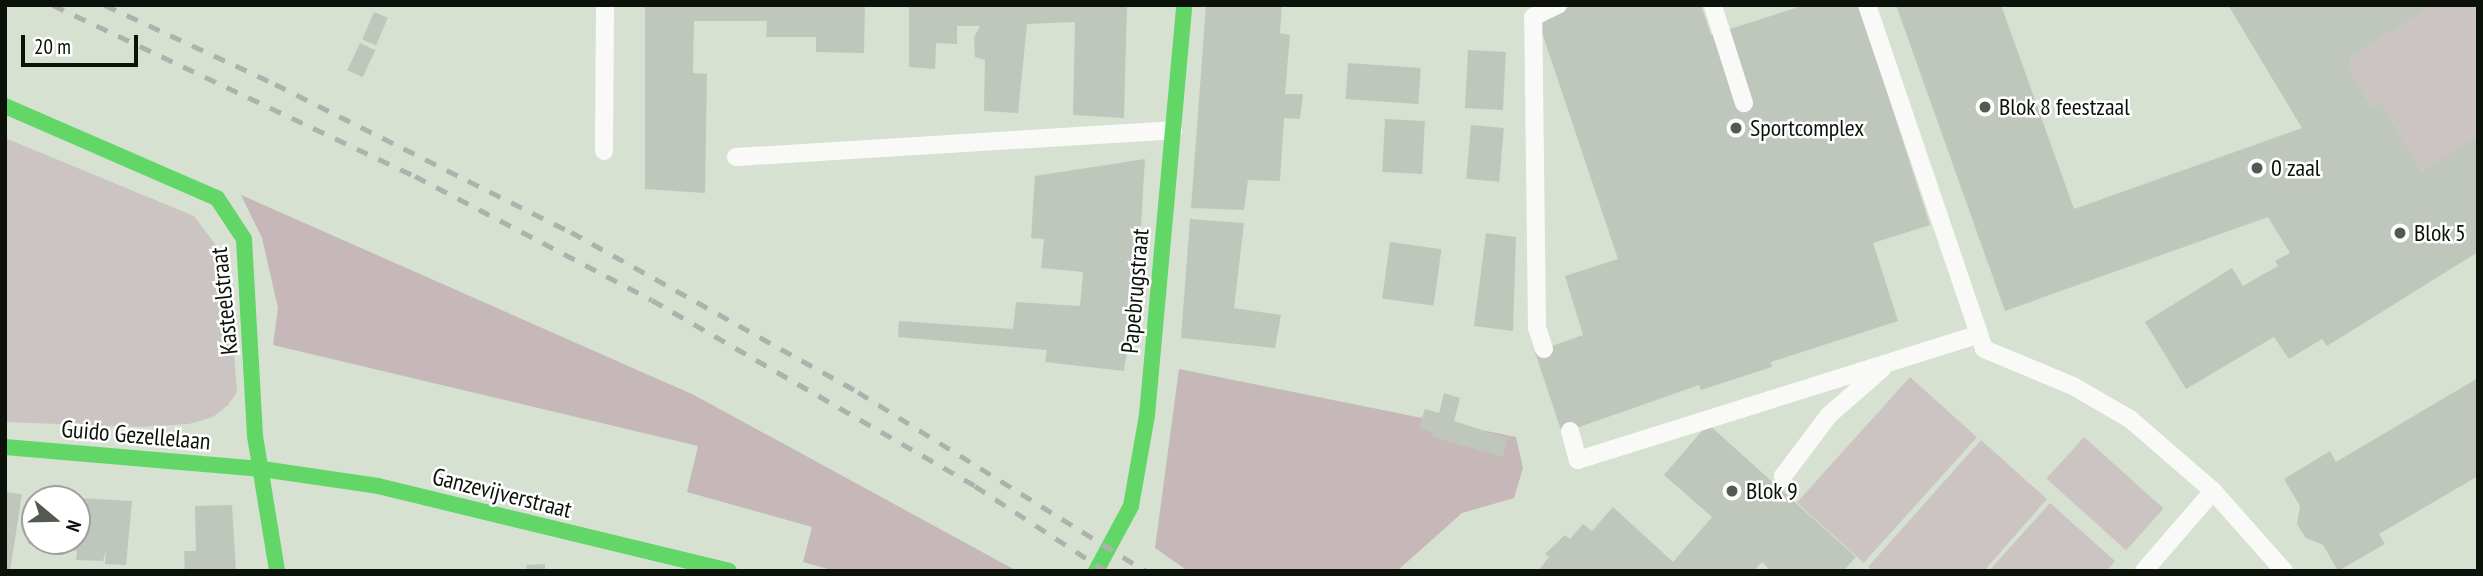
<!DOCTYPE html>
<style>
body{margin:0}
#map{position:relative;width:2483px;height:576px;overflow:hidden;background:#d6e1d2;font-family:"PT Sans Narrow",sans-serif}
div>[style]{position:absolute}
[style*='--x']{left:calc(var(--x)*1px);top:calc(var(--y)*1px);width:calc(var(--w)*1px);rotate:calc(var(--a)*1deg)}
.green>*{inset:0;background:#ccc4c2;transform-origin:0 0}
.forest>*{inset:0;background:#c6b7b8}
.building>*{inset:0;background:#bfc7bc;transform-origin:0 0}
.path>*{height:4.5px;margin-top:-2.25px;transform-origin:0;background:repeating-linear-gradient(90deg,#cccfca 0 5px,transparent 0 10px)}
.lane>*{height:18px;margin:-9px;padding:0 9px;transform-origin:9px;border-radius:9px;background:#f9faf8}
.fast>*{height:16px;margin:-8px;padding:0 8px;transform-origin:8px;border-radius:8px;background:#63d668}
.rail>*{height:5px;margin-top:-2.5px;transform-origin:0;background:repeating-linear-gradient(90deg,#afb1ae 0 12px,transparent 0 24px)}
.dots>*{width:19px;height:19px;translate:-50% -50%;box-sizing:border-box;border:4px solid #fff;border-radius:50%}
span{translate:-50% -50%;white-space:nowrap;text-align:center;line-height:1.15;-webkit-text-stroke:5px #fff;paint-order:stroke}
.poi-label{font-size:24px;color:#0c1209}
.left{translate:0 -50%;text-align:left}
.street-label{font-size:24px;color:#0c1209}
.frame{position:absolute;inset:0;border:7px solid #0c1209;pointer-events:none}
.north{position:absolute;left:21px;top:485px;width:70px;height:70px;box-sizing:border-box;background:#fff;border:2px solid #9ea09d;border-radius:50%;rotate:109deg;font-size:19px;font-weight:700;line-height:28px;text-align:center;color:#0c1209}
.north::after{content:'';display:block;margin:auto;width:24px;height:32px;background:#535a4f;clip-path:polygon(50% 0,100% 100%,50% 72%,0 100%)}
.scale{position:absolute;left:21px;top:35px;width:117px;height:32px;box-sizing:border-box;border:4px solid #0c1209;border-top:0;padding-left:9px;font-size:21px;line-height:24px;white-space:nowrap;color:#0c1209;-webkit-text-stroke:5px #fff;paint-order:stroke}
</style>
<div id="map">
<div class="green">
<i style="clip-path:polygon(2435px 5px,2478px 5px,2478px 146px,2422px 171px,2381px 102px,2372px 107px,2348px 67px,2353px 55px)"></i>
<i style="clip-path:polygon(5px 138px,194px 216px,227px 260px,237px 392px,228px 405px,213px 417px,189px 424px,141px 427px,5px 422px)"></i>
<i style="left:1910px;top:377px;width:90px;height:169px;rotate:42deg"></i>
<i style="left:2084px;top:437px;width:107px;height:56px;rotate:42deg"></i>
<i style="clip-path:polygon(1981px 440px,2047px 499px,1984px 571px,1873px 571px,1868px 567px)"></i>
<i style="clip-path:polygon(2050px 503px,2115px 561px,2107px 571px,1989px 571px)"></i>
</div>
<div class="forest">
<i style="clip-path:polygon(241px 195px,694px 395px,1017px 571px,835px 571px,803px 562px,812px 527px,687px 492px,698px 446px,273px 345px,278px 308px,262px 238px)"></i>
<i style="clip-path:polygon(1179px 369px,1516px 437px,1523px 468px,1514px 498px,1462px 513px,1397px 571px,1188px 571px,1155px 548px)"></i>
</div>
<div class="building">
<i style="clip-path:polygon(645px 5px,865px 5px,864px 53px,816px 52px,816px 37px,766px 37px,767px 21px,694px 21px,693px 73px,707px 74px,705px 193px,645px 189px)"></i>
<i style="clip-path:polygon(909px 5px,1127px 5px,1124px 118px,1073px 115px,1075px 22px,1027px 24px,1018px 113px,984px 111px,985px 60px,975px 57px,974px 37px,980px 26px,957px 26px,957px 44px,936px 43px,935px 69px,909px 67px)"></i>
<i style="clip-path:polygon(1206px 5px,1282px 5px,1280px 33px,1290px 35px,1285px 94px,1303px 94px,1300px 119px,1284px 118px,1280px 181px,1248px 180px,1244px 210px,1191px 208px)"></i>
<i style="clip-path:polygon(1576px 5px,1701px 5px,1711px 35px,1805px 5px,1859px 5px,1930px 225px,1873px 243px,1898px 321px,1771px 362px,1772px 367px,1701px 390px,1699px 385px,1562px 433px,1535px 352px,1583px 335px,1565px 276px,1618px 259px,1537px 18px)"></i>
<i style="clip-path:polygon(1896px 5px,2001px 5px,2074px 209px,2302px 128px,2228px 5px,2435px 5px,2353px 55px,2348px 67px,2372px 107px,2381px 102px,2422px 171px,2474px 139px,2478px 146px,2478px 252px,2327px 346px,2322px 339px,2289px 359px,2274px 337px,2186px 389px,2145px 322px,2232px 268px,2243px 286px,2278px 266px,2275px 261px,2290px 253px,2268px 217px,2005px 311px)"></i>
<i style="left:374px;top:12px;width:15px;height:30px;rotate:23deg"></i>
<i style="left:360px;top:43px;width:17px;height:30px;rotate:25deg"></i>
<i style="left:1468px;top:50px;width:38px;height:58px;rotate:3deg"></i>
<i style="left:1348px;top:63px;width:73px;height:36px;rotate:4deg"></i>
<i style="left:1385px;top:119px;width:40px;height:53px;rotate:3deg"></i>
<i style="left:1471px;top:125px;width:33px;height:54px;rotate:5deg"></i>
<i style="clip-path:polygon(1145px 159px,1138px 277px,1124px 371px,1045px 362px,1047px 350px,898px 337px,899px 321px,1013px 329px,1016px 302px,1080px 306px,1083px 272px,1041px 268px,1044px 239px,1031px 238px,1035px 176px)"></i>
<i style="clip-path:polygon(1190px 219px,1244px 223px,1234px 308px,1281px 315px,1275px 348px,1181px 338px)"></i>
<i style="clip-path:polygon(1486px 233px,1516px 237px,1513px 331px,1474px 326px)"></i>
<i style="left:1390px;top:242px;width:52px;height:57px;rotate:8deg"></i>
<i style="clip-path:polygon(2478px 378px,2478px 476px,2379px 534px,2385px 544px,2338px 571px,2323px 545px,2306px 538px,2297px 524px,2300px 506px,2284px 479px,2330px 451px,2336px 462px)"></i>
<i style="clip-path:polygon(1444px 393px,1460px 398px,1454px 421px,1507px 438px,1503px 457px,1432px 437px,1433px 433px,1419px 428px,1425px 409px,1439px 413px)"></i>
<i style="clip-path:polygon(1708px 424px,1856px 557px,1843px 571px,1771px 571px,1762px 562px,1754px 571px,1538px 571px,1549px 557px,1545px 554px,1565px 535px,1570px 539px,1583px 524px,1592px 531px,1613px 507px,1673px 562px,1712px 517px,1664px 475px)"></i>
<i style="clip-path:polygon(5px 492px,22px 494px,10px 571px,5px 571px)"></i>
<i style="clip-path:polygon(37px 495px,67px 497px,67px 499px,37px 499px)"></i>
<i style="clip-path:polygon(77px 498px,132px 501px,126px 565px,105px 564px,106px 550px,103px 561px,76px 560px,77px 551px,28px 544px,31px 518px,35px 519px,35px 541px,77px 541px)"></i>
<i style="clip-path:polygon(232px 505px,236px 571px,185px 571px,184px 551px,196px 551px,195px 506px)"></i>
<i style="clip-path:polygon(545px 564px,545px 571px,527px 571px,526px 565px)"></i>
</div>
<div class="path">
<i style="--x:191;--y:7;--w:2;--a:-90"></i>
</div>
<div class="lane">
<i style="--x:1867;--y:5;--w:363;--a:71.2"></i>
<i style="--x:1984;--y:349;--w:96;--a:22.6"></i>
<i style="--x:2073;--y:386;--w:66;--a:30.1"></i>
<i style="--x:2130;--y:419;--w:110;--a:40.9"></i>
<i style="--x:2213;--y:491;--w:107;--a:48.4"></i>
<i style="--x:1713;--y:6;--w:102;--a:72.3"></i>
<i style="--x:604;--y:151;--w:146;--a:-89.6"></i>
<i style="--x:736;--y:157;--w:438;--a:-3.5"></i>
<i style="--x:1544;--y:349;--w:23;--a:-108"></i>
<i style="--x:1537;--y:327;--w:310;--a:-90.7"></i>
<i style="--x:1533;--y:17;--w:28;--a:-26"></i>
<i style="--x:1570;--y:431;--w:30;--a:75"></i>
<i style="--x:1578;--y:460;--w:420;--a:-17.4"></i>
<i style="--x:1783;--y:476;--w:76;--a:-53"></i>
<i style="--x:1829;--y:415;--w:70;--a:-41"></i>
<i style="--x:2144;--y:571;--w:106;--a:-49.2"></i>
</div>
<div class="fast">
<i style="--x:5;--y:106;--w:231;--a:23.5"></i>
<i style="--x:217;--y:198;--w:49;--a:56.6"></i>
<i style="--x:244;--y:239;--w:197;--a:86.8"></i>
<i style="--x:255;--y:436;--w:137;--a:80.7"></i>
<i style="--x:5;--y:447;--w:258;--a:4.9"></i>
<i style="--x:262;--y:469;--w:117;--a:8.3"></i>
<i style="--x:378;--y:486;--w:361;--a:13.6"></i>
<i style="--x:1096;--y:571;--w:74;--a:-61.7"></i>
<i style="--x:1131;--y:506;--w:92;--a:-80"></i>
<i style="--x:1147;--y:415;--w:412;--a:-84.8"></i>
</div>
<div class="rail">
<i style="--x:53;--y:5;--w:400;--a:25.3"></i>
<i style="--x:415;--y:176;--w:267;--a:27.6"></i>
<i style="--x:652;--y:300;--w:373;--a:29.9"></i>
<i style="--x:975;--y:486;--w:156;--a:33"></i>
<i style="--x:105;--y:5;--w:187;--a:24.9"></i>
<i style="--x:275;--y:84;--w:331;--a:26.6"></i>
<i style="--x:571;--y:232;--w:329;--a:29.1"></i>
<i style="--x:858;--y:392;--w:339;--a:31.9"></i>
</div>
<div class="dots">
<i style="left:1985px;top:107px;background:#535a4f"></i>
<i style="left:1736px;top:128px;background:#535a4f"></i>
<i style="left:2257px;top:168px;background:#535a4f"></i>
<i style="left:2400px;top:233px;background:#535a4f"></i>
<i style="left:1732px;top:491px;background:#535a4f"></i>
</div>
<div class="poi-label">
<span class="left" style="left:1999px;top:107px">Blok 8 feestzaal</span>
<span class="left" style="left:1750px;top:128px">Sportcomplex</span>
<span class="left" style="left:2271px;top:168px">0 zaal</span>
<span class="left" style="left:2414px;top:233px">Blok 5</span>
<span class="left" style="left:1746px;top:491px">Blok 9</span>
</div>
<div class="street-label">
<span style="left:1135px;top:291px;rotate:-85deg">Papebrugstraat</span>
<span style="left:224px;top:301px;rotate:-96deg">Kasteelstraat</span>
<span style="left:136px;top:435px;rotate:5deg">Guido Gezellelaan</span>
<span style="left:502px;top:493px;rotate:14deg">Ganzevijverstraat</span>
</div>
<div class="frame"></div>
<div class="north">N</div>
<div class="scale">20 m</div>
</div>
